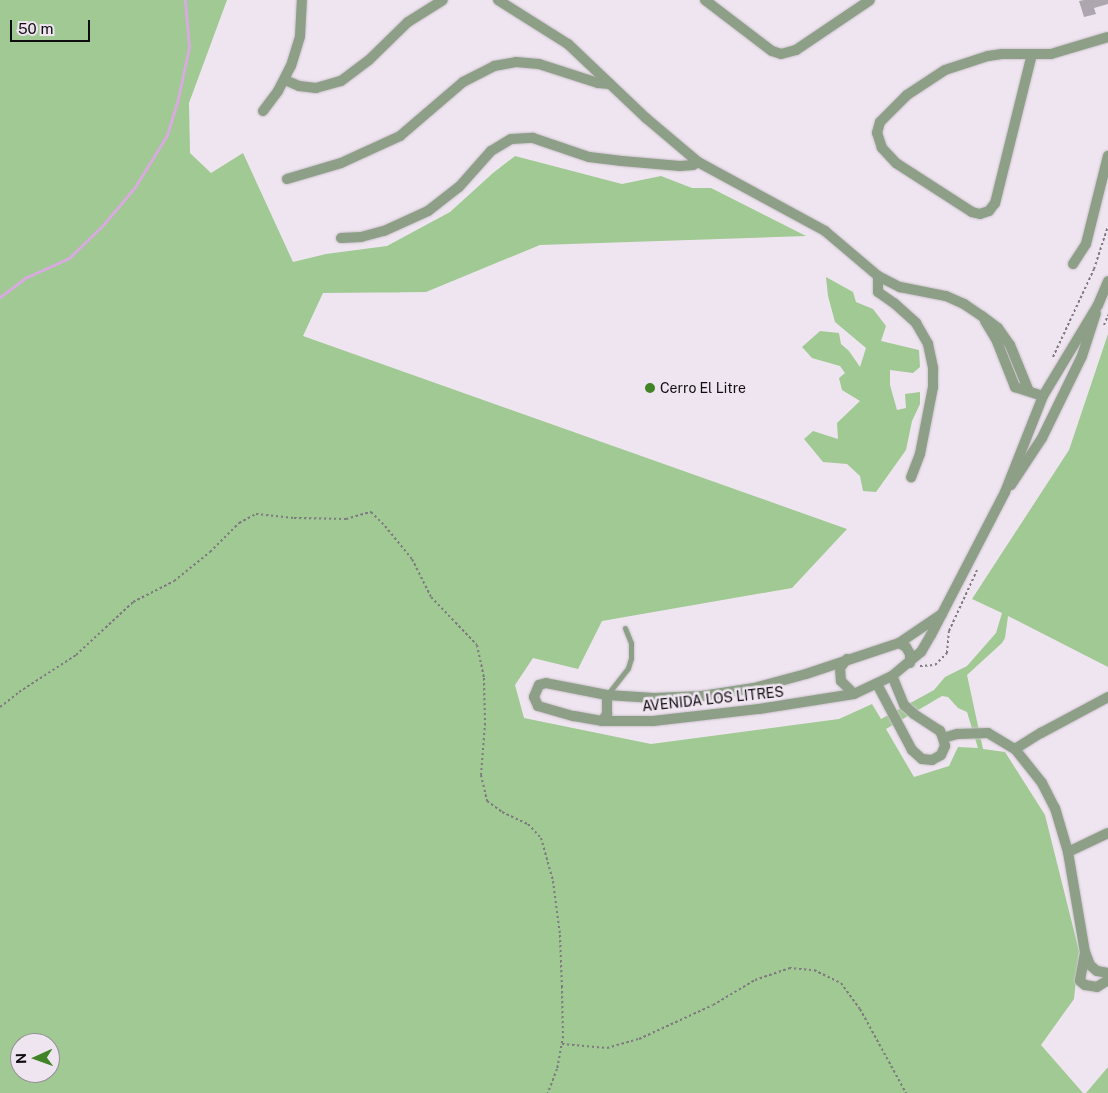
<!DOCTYPE html>
<style>
body{margin:0}
#map{position:relative;width:1108px;height:1093px;overflow:hidden;background:#efe5f0;font-family:"Public Sans",sans-serif}
div>[style]{position:absolute}
[style*='--x']{left:calc(var(--x)*1px);top:calc(var(--y)*1px);width:calc(var(--w)*1px);rotate:calc(var(--a)*1deg)}
.green>*{inset:0;background:#a0c993}
.stream>*{height:3px;margin:-1.5px;padding:0 1.5px;transform-origin:1.5px;border-radius:1.5px;background:#d8abde}
.building>*{inset:0;background:#aea6af}
.path>*{height:2px;margin-top:-1px;transform-origin:0;background:repeating-linear-gradient(90deg,#7f7980 0 2.5px,transparent 0 5px)}
.roads{filter:drop-shadow(0 0 1px #cbc2cc) drop-shadow(0 0 1px #cbc2cc)}
.service>*{height:5px;margin:-2.5px;padding:0 2.5px;transform-origin:2.5px;border-radius:2.5px;background:#8d9f87}
.minor>*{height:10px;margin:-5px;padding:0 5px;transform-origin:5px;border-radius:5px;background:#8d9f87}
.dots>*{width:14px;height:14px;translate:-50% -50%;box-sizing:border-box;border:2px solid #efe5f0;border-radius:50%}
span{translate:-50% -50%;white-space:nowrap;text-align:center;line-height:1.15;-webkit-text-stroke:5px #efe5f0;paint-order:stroke}
.poi-label{font-size:14px;color:#100d10}
.left{translate:0 -50%;text-align:left}
.street-label{font-size:14px;color:#100d10}
.north{position:absolute;left:10px;top:1033px;width:50px;height:50px;box-sizing:border-box;background:#efe5f0;border:1px solid #968f96;border-radius:50%;rotate:268deg;font-size:14px;font-weight:700;line-height:20px;text-align:center;color:#100d10}
.north::after{content:'';display:block;margin:auto;width:18px;height:22px;background:#418427;clip-path:polygon(50% 0,100% 100%,50% 72%,0 100%)}
.scale{position:absolute;left:10px;top:20px;width:80px;height:22px;box-sizing:border-box;border:2px solid #100d10;border-top:0;padding-left:6px;font-size:15px;line-height:18px;white-space:nowrap;color:#100d10;-webkit-text-stroke:4px #efe5f0;paint-order:stroke}
</style>
<div id="map">
<div class="green">
<i style="clip-path:polygon(evenodd,0 0,227px 0,189px 103px,190px 153px,211px 173px,243px 153px,293px 262px,326px 254px,387px 246px,450px 212px,493px 173px,515px 156px,622px 184px,661px 176px,692px 188px,711px 188px,806px 236px,540px 245px,426px 292px,323px 293px,303px 336px,847px 529px,792px 588px,602px 621px,578px 669px,533px 658px,515px 685px,524px 718px,651px 744px,839px 719px,872px 704px,881px 719px,934px 690px,945px 677px,967px 666px,996px 633px,1002px 613px,972px 599px,1069px 450px,1108px 334px,1108px 667px,1008px 616px,1005px 638px,1002px 643px,967px 675px,983px 749px,1005px 752px,1045px 815px,1079px 951px,1074px 999px,1041px 1045px,1083px 1093px,0 1093px,0 0,942px 696px,948px 697px,958px 708px,967px 712px,978px 748px,958px 747px,949px 766px,914px 777px,886px 729px,942px 696px,0 0,20px 1043px,50px 1043px,50px 1073px,20px 1073px,20px 1043px)"></i>
<i style="clip-path:polygon(826px 277px,853px 292px,856px 302px,873px 309px,886px 326px,881px 341px,919px 350px,920px 367px,913px 373px,890px 370px,890px 385px,897px 410px,906px 408px,905px 394px,920px 392px,920px 404px,912px 421px,906px 450px,876px 492px,863px 491px,860px 476px,847px 464px,823px 462px,804px 439px,813px 431px,838px 439px,837px 423px,860px 401px,842px 390px,839px 378px,845px 373px,840px 366px,812px 358px,802px 347px,820px 331px,839px 333px,841px 344px,849px 351px,860px 367px,866px 348px,835px 322px,828px 296px)"></i>
<i style="clip-path:polygon(1108px 1067px,1108px 1093px,1086px 1093px)"></i>
</div>
<div class="stream">
<i style="--x:0;--y:297;--w:34;--a:-37"></i>
<i style="--x:27;--y:277;--w:46;--a:-24.3"></i>
<i style="--x:69;--y:258;--w:47;--a:-44.1"></i>
<i style="--x:103;--y:225;--w:50;--a:-49.9"></i>
<i style="--x:135;--y:187;--w:61;--a:-58.4"></i>
<i style="--x:167;--y:135;--w:34;--a:-73"></i>
<i style="--x:177;--y:103;--w:57;--a:-77.9"></i>
<i style="--x:189;--y:47;--w:47;--a:-94.9"></i>
</div>
<div class="building">
<i style="clip-path:polygon(1084px 0,1108px 0,1108px 4px,1094px 8px,1096px 14px,1084px 17px,1079px 1px)"></i>
</div>
<div class="path">
<i style="--x:1104;--y:325;--w:11;--a:-68"></i>
<i style="--x:1053;--y:357;--w:97;--a:-65"></i>
<i style="--x:1094;--y:269;--w:45;--a:-72"></i>
<i style="--x:920;--y:666;--w:15;--a:-4"></i>
<i style="--x:935;--y:665;--w:17;--a:-45"></i>
<i style="--x:947;--y:653;--w:22;--a:-85"></i>
<i style="--x:949;--y:631;--w:67;--a:-65.3"></i>
<i style="--x:0;--y:707;--w:24;--a:-38"></i>
<i style="--x:19;--y:692;--w:68;--a:-33"></i>
<i style="--x:76;--y:655;--w:78;--a:-42.9"></i>
<i style="--x:133;--y:602;--w:46;--a:-27.1"></i>
<i style="--x:174;--y:581;--w:46;--a:-38.9"></i>
<i style="--x:210;--y:552;--w:41;--a:-45"></i>
<i style="--x:239;--y:523;--w:19;--a:-28"></i>
<i style="--x:256;--y:514;--w:38;--a:6"></i>
<i style="--x:294;--y:518;--w:52;--a:1.1"></i>
<i style="--x:346;--y:519;--w:26;--a:-16"></i>
<i style="--x:371;--y:512;--w:20;--a:45"></i>
<i style="--x:385;--y:526;--w:43;--a:50.7"></i>
<i style="--x:412;--y:559;--w:42;--a:63.4"></i>
<i style="--x:431;--y:597;--w:66;--a:46.2"></i>
<i style="--x:477;--y:645;--w:34;--a:78"></i>
<i style="--x:484;--y:678;--w:45;--a:88.7"></i>
<i style="--x:485;--y:723;--w:52;--a:94.4"></i>
<i style="--x:481;--y:775;--w:27;--a:77"></i>
<i style="--x:487;--y:801;--w:19;--a:36"></i>
<i style="--x:502;--y:812;--w:29;--a:25"></i>
<i style="--x:528;--y:824;--w:19;--a:47"></i>
<i style="--x:541;--y:838;--w:45;--a:74.4"></i>
<i style="--x:553;--y:881;--w:54;--a:82.6"></i>
<i style="--x:560;--y:935;--w:51;--a:87.8"></i>
<i style="--x:562;--y:986;--w:50;--a:88.9"></i>
<i style="--x:563;--y:1036;--w:34;--a:100"></i>
<i style="--x:557;--y:1069;--w:26;--a:111"></i>
<i style="--x:562;--y:1044;--w:45;--a:5.1"></i>
<i style="--x:607;--y:1048;--w:33;--a:-16"></i>
<i style="--x:639;--y:1039;--w:81;--a:-24.7"></i>
<i style="--x:713;--y:1005;--w:49;--a:-30.8"></i>
<i style="--x:755;--y:980;--w:36;--a:-19"></i>
<i style="--x:789;--y:968;--w:25;--a:5"></i>
<i style="--x:814;--y:970;--w:30;--a:26"></i>
<i style="--x:841;--y:983;--w:32;--a:54"></i>
<i style="--x:860;--y:1009;--w:96;--a:61.3"></i>
</div>
<div class="roads">
<div class="service">
<i style="--x:607;--y:695;--w:34;--a:-52"></i>
<i style="--x:628;--y:668;--w:10;--a:-73"></i>
<i style="--x:631;--y:658;--w:15;--a:-90"></i>
<i style="--x:631;--y:643;--w:16;--a:-112"></i>
</div>
<div class="minor">
<i style="--x:498;--y:0;--w:83;--a:32.2"></i>
<i style="--x:568;--y:44;--w:108;--a:43.5"></i>
<i style="--x:646;--y:118;--w:68;--a:40.2"></i>
<i style="--x:698;--y:162;--w:145;--a:28.5"></i>
<i style="--x:825;--y:231;--w:70;--a:40.3"></i>
<i style="--x:878;--y:276;--w:25;--a:27"></i>
<i style="--x:900;--y:287;--w:47;--a:11.1"></i>
<i style="--x:946;--y:296;--w:20;--a:24"></i>
<i style="--x:964;--y:304;--w:22;--a:34"></i>
<i style="--x:982;--y:316;--w:20;--a:37"></i>
<i style="--x:998;--y:328;--w:21;--a:55"></i>
<i style="--x:1010;--y:345;--w:48;--a:67.8"></i>
<i style="--x:705;--y:0;--w:84;--a:37.3"></i>
<i style="--x:772;--y:51;--w:9;--a:18"></i>
<i style="--x:781;--y:54;--w:16;--a:-15"></i>
<i style="--x:796;--y:50;--w:89;--a:-34"></i>
<i style="--x:1032;--y:54;--w:154;--a:103.9"></i>
<i style="--x:995;--y:203;--w:10;--a:127"></i>
<i style="--x:989;--y:211;--w:9;--a:162"></i>
<i style="--x:980;--y:214;--w:8;--a:-166"></i>
<i style="--x:972;--y:212;--w:90;--a:-147.2"></i>
<i style="--x:896;--y:163;--w:21;--a:-133"></i>
<i style="--x:882;--y:148;--w:16;--a:-108"></i>
<i style="--x:877;--y:133;--w:11;--a:-75"></i>
<i style="--x:880;--y:122;--w:38;--a:-45"></i>
<i style="--x:907;--y:95;--w:45;--a:-33.3"></i>
<i style="--x:945;--y:70;--w:45;--a:-18"></i>
<i style="--x:988;--y:56;--w:14;--a:-8"></i>
<i style="--x:1002;--y:54;--w:49;--a:0"></i>
<i style="--x:1051;--y:54;--w:59;--a:-16.6"></i>
<i style="--x:285;--y:80;--w:15;--a:23"></i>
<i style="--x:299;--y:86;--w:17;--a:7"></i>
<i style="--x:316;--y:88;--w:26;--a:-16"></i>
<i style="--x:341;--y:81;--w:35;--a:-37"></i>
<i style="--x:369;--y:60;--w:54;--a:-44.3"></i>
<i style="--x:408;--y:22;--w:41;--a:-32.2"></i>
<i style="--x:263;--y:111;--w:25;--a:-53"></i>
<i style="--x:278;--y:91;--w:28;--a:-63"></i>
<i style="--x:291;--y:66;--w:31;--a:-73"></i>
<i style="--x:300;--y:36;--w:36;--a:-87"></i>
<i style="--x:287;--y:179;--w:56;--a:-16.5"></i>
<i style="--x:341;--y:163;--w:65;--a:-24.6"></i>
<i style="--x:400;--y:136;--w:83;--a:-40.6"></i>
<i style="--x:463;--y:82;--w:35;--a:-27"></i>
<i style="--x:494;--y:66;--w:22;--a:-10"></i>
<i style="--x:516;--y:62;--w:23;--a:5"></i>
<i style="--x:539;--y:64;--w:62;--a:17.9"></i>
<i style="--x:598;--y:83;--w:12;--a:5"></i>
<i style="--x:341;--y:238;--w:20;--a:-3"></i>
<i style="--x:361;--y:237;--w:24;--a:-15"></i>
<i style="--x:384;--y:231;--w:48;--a:-24.4"></i>
<i style="--x:428;--y:211;--w:39;--a:-38"></i>
<i style="--x:459;--y:187;--w:48;--a:-48.4"></i>
<i style="--x:491;--y:151;--w:23;--a:-31"></i>
<i style="--x:511;--y:139;--w:22;--a:-3"></i>
<i style="--x:533;--y:138;--w:59;--a:18.7"></i>
<i style="--x:589;--y:157;--w:33;--a:7"></i>
<i style="--x:622;--y:161;--w:58;--a:4.9"></i>
<i style="--x:680;--y:166;--w:13;--a:-4"></i>
<i style="--x:693;--y:165;--w:6;--a:-31"></i>
<i style="--x:1073;--y:264;--w:24;--a:-57"></i>
<i style="--x:1086;--y:244;--w:91;--a:-76"></i>
<i style="--x:878;--y:276;--w:16;--a:90"></i>
<i style="--x:878;--y:292;--w:19;--a:35"></i>
<i style="--x:894;--y:303;--w:30;--a:42"></i>
<i style="--x:916;--y:323;--w:24;--a:60"></i>
<i style="--x:928;--y:344;--w:25;--a:78"></i>
<i style="--x:933;--y:368;--w:19;--a:90"></i>
<i style="--x:933;--y:387;--w:68;--a:101"></i>
<i style="--x:920;--y:454;--w:25;--a:111"></i>
<i style="--x:985;--y:321;--w:21;--a:59"></i>
<i style="--x:996;--y:339;--w:52;--a:68.4"></i>
<i style="--x:1015;--y:387;--w:29;--a:18"></i>
<i style="--x:1011;--y:485;--w:56;--a:-56.6"></i>
<i style="--x:1042;--y:438;--w:91;--a:-64"></i>
<i style="--x:1082;--y:356;--w:45;--a:-72"></i>
<i style="--x:942;--y:614;--w:52;--a:146"></i>
<i style="--x:899;--y:643;--w:98;--a:161.6"></i>
<i style="--x:806;--y:674;--w:54;--a:164.9"></i>
<i style="--x:754;--y:688;--w:53;--a:171.3"></i>
<i style="--x:702;--y:696;--w:48;--a:177.6"></i>
<i style="--x:654;--y:698;--w:47;--a:-176.3"></i>
<i style="--x:607;--y:695;--w:62;--a:-168.9"></i>
<i style="--x:546;--y:683;--w:7;--a:164"></i>
<i style="--x:539;--y:685;--w:13;--a:113"></i>
<i style="--x:534;--y:697;--w:10;--a:66"></i>
<i style="--x:538;--y:706;--w:37;--a:16"></i>
<i style="--x:574;--y:716;--w:28;--a:10"></i>
<i style="--x:602;--y:721;--w:51;--a:0"></i>
<i style="--x:653;--y:721;--w:107;--a:-6.5"></i>
<i style="--x:759;--y:709;--w:96;--a:-9"></i>
<i style="--x:854;--y:694;--w:42;--a:-25.3"></i>
<i style="--x:892;--y:676;--w:38;--a:-40"></i>
<i style="--x:921;--y:652;--w:20;--a:-60"></i>
<i style="--x:931;--y:635;--w:161;--a:-62.6"></i>
<i style="--x:1005;--y:492;--w:103;--a:-68.4"></i>
<i style="--x:1043;--y:396;--w:106;--a:-58.9"></i>
<i style="--x:1098;--y:305;--w:26;--a:-67"></i>
<i style="--x:899;--y:643;--w:8;--a:30"></i>
<i style="--x:906;--y:647;--w:8;--a:60"></i>
<i style="--x:910;--y:654;--w:9;--a:90"></i>
<i style="--x:847;--y:659;--w:11;--a:128"></i>
<i style="--x:840;--y:668;--w:13;--a:86"></i>
<i style="--x:841;--y:681;--w:18;--a:45"></i>
<i style="--x:877;--y:684;--w:75;--a:62.1"></i>
<i style="--x:912;--y:750;--w:13;--a:42"></i>
<i style="--x:922;--y:759;--w:10;--a:6"></i>
<i style="--x:932;--y:760;--w:10;--a:-29"></i>
<i style="--x:941;--y:755;--w:10;--a:-66"></i>
<i style="--x:945;--y:746;--w:8;--a:-104"></i>
<i style="--x:943;--y:738;--w:8;--a:-113"></i>
<i style="--x:940;--y:731;--w:31;--a:-147"></i>
<i style="--x:914;--y:714;--w:13;--a:-138"></i>
<i style="--x:904;--y:705;--w:31;--a:-112"></i>
<i style="--x:602;--y:721;--w:9;--a:-54"></i>
<i style="--x:607;--y:714;--w:19;--a:-90"></i>
<i style="--x:943;--y:738;--w:15;--a:-16"></i>
<i style="--x:957;--y:734;--w:31;--a:-2"></i>
<i style="--x:988;--y:733;--w:31;--a:31"></i>
<i style="--x:1015;--y:749;--w:43;--a:51.5"></i>
<i style="--x:1042;--y:783;--w:28;--a:63"></i>
<i style="--x:1055;--y:808;--w:46;--a:73.5"></i>
<i style="--x:1068;--y:852;--w:101;--a:80.4"></i>
<i style="--x:1085;--y:952;--w:14;--a:69"></i>
<i style="--x:1090;--y:965;--w:9;--a:41"></i>
<i style="--x:1097;--y:971;--w:11;--a:10"></i>
<i style="--x:1015;--y:749;--w:31;--a:-32"></i>
<i style="--x:1041;--y:733;--w:76;--a:-28.2"></i>
<i style="--x:1068;--y:852;--w:44;--a:-25.4"></i>
<i style="--x:1085;--y:952;--w:29;--a:100"></i>
<i style="--x:1080;--y:981;--w:6;--a:39"></i>
<i style="--x:1085;--y:985;--w:12;--a:9"></i>
<i style="--x:1097;--y:987;--w:13;--a:-32"></i>
</div>
</div>
<div class="dots">
<i style="left:650px;top:388px;background:#418427"></i>
</div>
<div class="poi-label">
<span class="left" style="left:660px;top:388px">Cerro El Litre</span>
</div>
<div class="street-label">
<span style="left:713px;top:699px;rotate:-6deg">AVENIDA LOS LITRES</span>
</div>
<div class="north">N</div>
<div class="scale">50 m</div>
</div>
